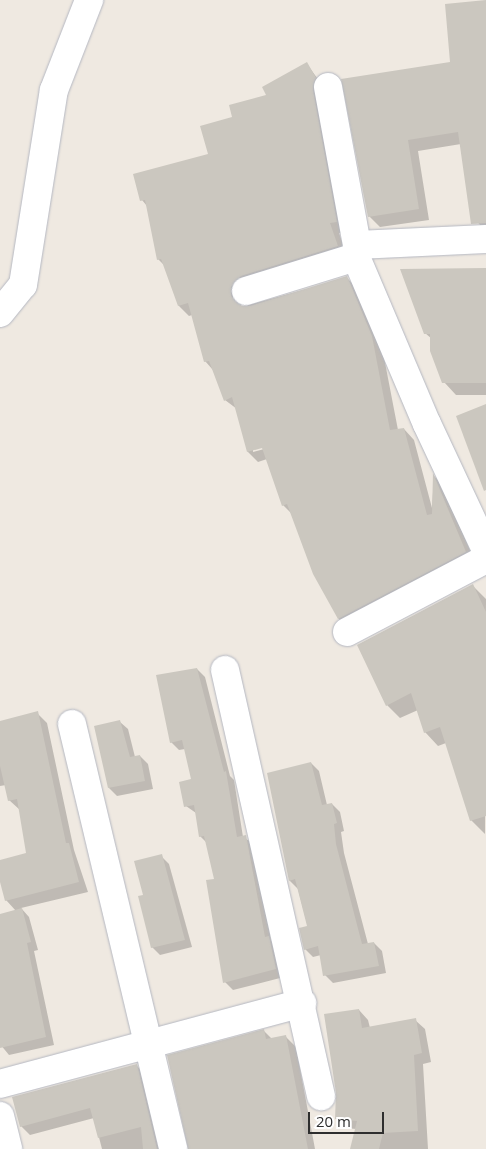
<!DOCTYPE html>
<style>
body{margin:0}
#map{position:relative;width:486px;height:1149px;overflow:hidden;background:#efe9e1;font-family:"Open Sans",sans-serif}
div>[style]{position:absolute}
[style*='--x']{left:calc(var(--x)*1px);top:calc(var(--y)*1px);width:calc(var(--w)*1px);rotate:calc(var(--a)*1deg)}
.shadow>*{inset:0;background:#0003}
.building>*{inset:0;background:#cbc7bf}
.roads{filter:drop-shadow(0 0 1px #b4b7c1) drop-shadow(0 0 1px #b4b7c1)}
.street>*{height:28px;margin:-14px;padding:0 14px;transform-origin:14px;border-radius:14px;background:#fff}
.secondary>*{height:28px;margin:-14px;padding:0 14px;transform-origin:14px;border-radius:14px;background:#fff}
span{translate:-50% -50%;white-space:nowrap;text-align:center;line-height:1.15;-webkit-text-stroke:4px #fff;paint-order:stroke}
.scale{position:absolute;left:308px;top:1112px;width:76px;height:22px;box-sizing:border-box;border:2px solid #2e2e2e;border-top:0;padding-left:6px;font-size:15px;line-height:18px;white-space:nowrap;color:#2e2e2e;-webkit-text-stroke:4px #fff;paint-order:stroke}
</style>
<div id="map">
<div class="shadow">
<i style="clip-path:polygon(evenodd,307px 64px,325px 89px,346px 232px,339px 233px,347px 256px,241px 297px,241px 307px,347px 278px,357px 288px,382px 347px,398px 430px,404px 429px,414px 440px,432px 508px,434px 476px,442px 484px,475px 562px,349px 629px,339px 619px,315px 574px,291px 513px,283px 505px,267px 459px,258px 462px,248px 452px,237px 409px,225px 400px,213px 370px,205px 361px,192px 315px,189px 316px,179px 306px,165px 266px,158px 259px,147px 206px,142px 200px,209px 155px,234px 118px,268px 96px,307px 64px,268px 445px,268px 448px,253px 452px,253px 449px,268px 445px)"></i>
<i style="clip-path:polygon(342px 80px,486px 94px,486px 225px,481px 226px,471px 215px,461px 144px,418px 151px,429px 220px,380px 227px,369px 216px)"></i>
<i style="clip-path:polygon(486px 270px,486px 395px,456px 395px,444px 382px,432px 339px,425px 333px)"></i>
<i style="clip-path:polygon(472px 585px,486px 599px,485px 834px,471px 820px,446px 743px,438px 746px,425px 732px,418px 710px,400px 718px,387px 705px)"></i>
<i style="clip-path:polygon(197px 669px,205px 677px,230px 776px,234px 780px,243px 837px,254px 844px,271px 940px,276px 945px,284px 977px,233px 990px,225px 982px,215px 880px,207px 843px,200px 836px,196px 813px,186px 806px,192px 780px,185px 749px,179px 750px,171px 742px)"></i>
<i style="clip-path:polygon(37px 713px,47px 723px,74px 850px,88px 892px,21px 908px,29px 917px,38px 950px,34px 951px,54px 1045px,9px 1055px,0 1044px,0 915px,16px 911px,6px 900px,0 861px,28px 854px,20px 810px,9px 800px,6px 785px,0 786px,0 722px)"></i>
<i style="clip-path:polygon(120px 722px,128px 729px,135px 757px,140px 756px,148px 764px,153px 789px,117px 796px,109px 788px)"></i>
<i style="clip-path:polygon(311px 763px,319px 771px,327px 805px,332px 804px,340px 812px,344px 831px,341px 832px,344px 853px,368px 944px,374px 943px,382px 951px,386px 973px,333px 983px,325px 975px,321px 955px,313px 957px,305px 949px,308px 927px,298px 889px,290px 881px,269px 774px)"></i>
<i style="clip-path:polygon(161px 856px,169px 864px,192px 947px,160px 955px,152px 947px,144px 895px)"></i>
<i style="clip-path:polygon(359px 1010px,368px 1020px,370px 1028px,415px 1020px,425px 1029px,431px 1062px,423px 1064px,428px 1149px,351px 1149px,356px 1129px,346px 1128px,336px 1118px)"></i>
<i style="clip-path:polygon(264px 1031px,272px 1039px,286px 1037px,296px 1047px,315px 1149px,197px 1149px)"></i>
<i style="clip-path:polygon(136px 1065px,145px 1074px,161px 1149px,102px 1149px,94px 1118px,30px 1135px,21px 1126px)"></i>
</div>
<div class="building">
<i style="clip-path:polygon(486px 0,486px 223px,471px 224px,458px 132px,408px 140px,419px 209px,368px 217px,341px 79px,450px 62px,445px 4px)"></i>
<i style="clip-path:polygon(307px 62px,316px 78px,313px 90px,337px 222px,330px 223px,338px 246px,241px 276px,231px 287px,231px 296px,242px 306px,250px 306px,347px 276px,372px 336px,390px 430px,404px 428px,427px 515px,432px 514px,433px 473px,466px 552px,338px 619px,313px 574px,287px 504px,282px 506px,262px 448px,247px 452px,232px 397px,224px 401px,209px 361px,204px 362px,188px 303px,178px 306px,161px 259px,157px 260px,145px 200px,140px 201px,133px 174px,208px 154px,200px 126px,232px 117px,229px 105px,266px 95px,262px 87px)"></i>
<i style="clip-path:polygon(486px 268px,486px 383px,442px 383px,430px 351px,430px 334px,424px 334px,400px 269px)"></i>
<i style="clip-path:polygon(486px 404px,486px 490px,484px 491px,456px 416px)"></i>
<i style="clip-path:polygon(473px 584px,486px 612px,486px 816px,470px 821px,440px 727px,424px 733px,411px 693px,386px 706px,357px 645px)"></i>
<i style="clip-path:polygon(197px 668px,224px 772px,226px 771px,237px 837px,246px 835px,265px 937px,269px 936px,276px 969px,223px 983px,206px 880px,214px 879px,204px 836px,199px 837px,194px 805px,184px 807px,179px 782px,191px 779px,182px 740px,170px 743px,156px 675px)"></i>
<i style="clip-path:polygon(38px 711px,66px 843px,69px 843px,79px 882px,5px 901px,0 882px,0 860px,26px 853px,17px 799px,8px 801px,0 766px,0 721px)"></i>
<i style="clip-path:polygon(120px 720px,130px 757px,140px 755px,145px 781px,108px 788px,94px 726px)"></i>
<i style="clip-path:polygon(311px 762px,322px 805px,332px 803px,337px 823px,334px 824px,336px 844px,362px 944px,374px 942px,379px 966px,323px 976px,318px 946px,304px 950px,299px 928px,307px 926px,295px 879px,289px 881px,267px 773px)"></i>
<i style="clip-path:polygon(162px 854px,185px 940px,151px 948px,138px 896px,143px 895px,134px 861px)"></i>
<i style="clip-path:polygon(22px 908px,31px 942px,27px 943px,46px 1037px,0 1048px,0 914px)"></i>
<i style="clip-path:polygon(359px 1009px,362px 1028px,416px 1018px,422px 1053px,414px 1055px,418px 1131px,383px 1133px,379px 1149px,350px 1149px,357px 1121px,335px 1119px,336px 1093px,324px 1014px)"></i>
<i style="clip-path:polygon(264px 1029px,266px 1039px,286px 1035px,308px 1149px,188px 1149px,167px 1055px)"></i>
<i style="clip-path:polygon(137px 1064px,157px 1149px,143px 1149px,141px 1127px,98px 1138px,90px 1108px,20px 1127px,12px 1097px)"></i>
</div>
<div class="roads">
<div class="street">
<i style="--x:328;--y:87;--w:161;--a:79.6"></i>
<i style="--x:357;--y:245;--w:12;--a:95"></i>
<i style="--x:356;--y:257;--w:181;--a:67"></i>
<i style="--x:427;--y:424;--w:139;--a:64.9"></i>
<i style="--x:357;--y:245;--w:129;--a:-2.7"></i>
<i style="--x:246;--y:291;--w:115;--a:-17.2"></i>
<i style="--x:347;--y:632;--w:157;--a:-27.7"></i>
<i style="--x:225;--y:670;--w:437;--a:77.3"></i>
<i style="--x:72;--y:724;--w:437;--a:76.6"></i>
<i style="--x:0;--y:1084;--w:313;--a:-15"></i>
<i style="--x:0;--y:1116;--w:34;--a:76"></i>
</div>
<div class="secondary">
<i style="--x:0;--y:313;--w:36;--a:-51"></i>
<i style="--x:23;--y:285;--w:197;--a:-81"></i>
<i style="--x:54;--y:90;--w:97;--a:-68.7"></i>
</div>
</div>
<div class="scale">20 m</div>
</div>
